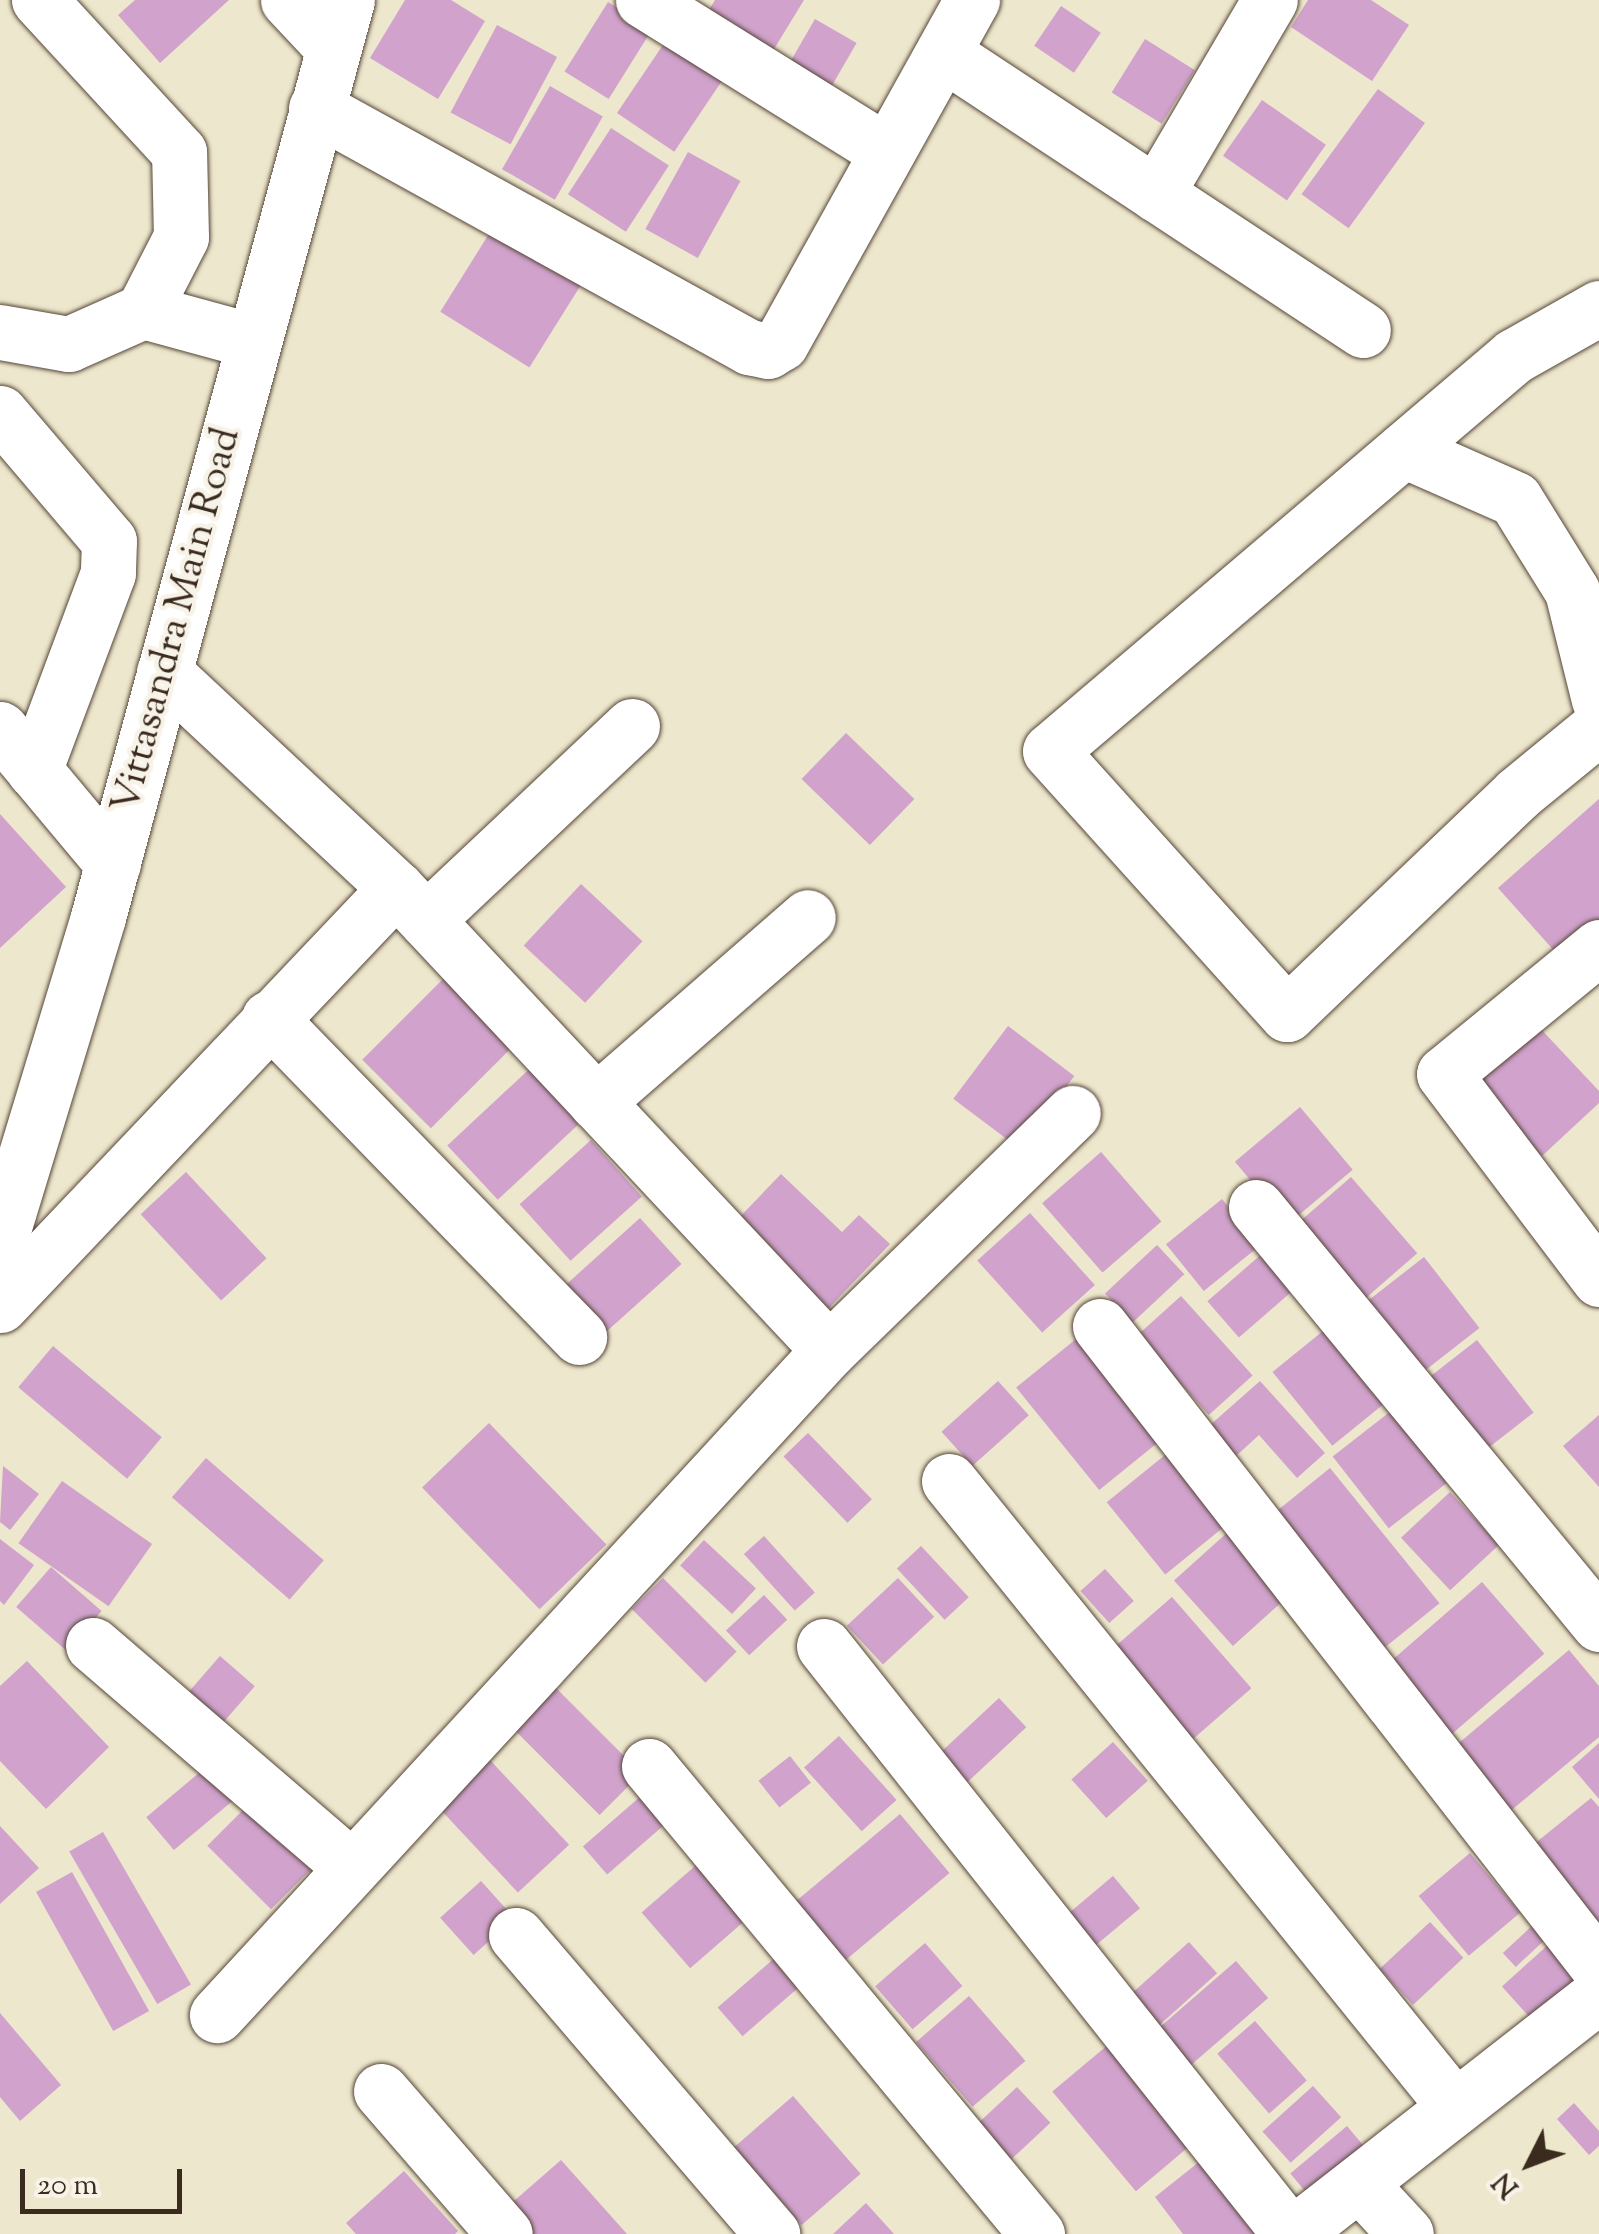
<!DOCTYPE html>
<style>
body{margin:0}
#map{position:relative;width:1599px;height:2234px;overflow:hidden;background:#ede7cd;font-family:"Sorts Mill Goudy",serif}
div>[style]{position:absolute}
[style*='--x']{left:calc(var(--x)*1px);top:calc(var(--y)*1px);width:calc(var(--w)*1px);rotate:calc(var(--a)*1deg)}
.building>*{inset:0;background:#d0a2cc;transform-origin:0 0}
.roads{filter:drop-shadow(0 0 2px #564638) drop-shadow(0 0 2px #564638)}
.minor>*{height:55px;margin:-27.5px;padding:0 27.5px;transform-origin:27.5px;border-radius:27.5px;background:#fff}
.tertiary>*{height:55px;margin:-27.5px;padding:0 27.5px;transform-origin:27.5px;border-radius:27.5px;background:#fff}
span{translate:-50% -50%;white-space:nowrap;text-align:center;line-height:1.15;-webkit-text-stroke:9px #f7f3e8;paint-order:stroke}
.street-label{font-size:40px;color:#3b2a1e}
.north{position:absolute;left:1479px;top:2114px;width:100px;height:100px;-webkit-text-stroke:8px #f7f3e8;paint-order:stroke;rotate:228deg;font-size:28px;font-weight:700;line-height:40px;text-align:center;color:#3b2a1e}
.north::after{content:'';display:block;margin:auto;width:35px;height:45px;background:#3b2a1e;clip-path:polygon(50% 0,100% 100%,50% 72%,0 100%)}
.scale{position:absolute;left:20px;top:2169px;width:162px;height:45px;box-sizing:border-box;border:5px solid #3b2a1e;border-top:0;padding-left:12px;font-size:30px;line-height:35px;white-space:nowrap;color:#3b2a1e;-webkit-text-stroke:8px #f7f3e8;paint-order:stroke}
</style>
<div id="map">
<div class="building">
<i style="clip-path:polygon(135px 0,229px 0,160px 63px,118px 15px)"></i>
<i style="clip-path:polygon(405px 0,451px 0,485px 21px,438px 99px,370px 58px)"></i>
<i style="clip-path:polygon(715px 0,804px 0,771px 54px,706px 15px)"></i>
<i style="clip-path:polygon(1308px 0,1371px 0,1409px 25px,1372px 81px,1291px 27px)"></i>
<i style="left:608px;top:2px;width:52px;height:82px;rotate:32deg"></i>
<i style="left:1061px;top:6px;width:48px;height:48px;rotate:34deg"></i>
<i style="left:815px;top:19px;width:48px;height:59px;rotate:30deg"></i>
<i style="left:497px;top:25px;width:68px;height:99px;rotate:28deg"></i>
<i style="left:669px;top:36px;width:69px;height:93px;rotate:34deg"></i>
<i style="left:1145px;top:39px;width:59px;height:63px;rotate:32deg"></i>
<i style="left:550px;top:86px;width:61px;height:96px;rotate:30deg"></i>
<i style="left:1378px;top:89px;width:58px;height:130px;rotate:36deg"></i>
<i style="left:1262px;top:100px;width:78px;height:68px;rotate:35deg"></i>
<i style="left:611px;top:128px;width:69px;height:79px;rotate:33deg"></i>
<i style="left:688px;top:152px;width:60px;height:88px;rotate:29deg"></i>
<i style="left:497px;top:221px;width:105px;height:107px;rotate:32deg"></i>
<i style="left:846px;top:733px;width:95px;height:64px;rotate:44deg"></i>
<i style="clip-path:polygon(1599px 799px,1599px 933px,1565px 963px,1498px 888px)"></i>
<i style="clip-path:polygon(0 814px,66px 887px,0 948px)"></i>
<i style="left:581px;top:884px;width:84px;height:84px;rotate:43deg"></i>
<i style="left:445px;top:977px;width:97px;height:117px;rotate:45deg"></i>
<i style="left:1008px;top:1026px;width:83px;height:91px;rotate:37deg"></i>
<i style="clip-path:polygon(1539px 1027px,1599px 1091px,1599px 1103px,1542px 1156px,1476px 1085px)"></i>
<i style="left:538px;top:1061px;width:74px;height:124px;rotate:47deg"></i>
<i style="left:1300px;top:1107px;width:82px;height:85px;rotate:50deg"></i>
<i style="left:591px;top:1140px;width:76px;height:96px;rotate:48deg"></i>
<i style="left:1101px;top:1152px;width:92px;height:78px;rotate:49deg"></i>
<i style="left:186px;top:1172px;width:118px;height:62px;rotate:47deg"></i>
<i style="clip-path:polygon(781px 1174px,842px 1232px,859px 1215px,890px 1244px,828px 1309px,737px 1220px)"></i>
<i style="left:1351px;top:1177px;width:101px;height:78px;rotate:49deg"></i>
<i style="left:1222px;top:1199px;width:60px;height:72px;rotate:51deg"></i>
<i style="left:1030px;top:1213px;width:97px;height:71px;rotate:48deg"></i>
<i style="left:640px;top:1218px;width:62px;height:106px;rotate:48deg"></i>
<i style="left:1157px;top:1245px;width:40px;height:71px;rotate:47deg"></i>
<i style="left:1264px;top:1252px;width:48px;height:75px;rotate:49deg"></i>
<i style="left:1424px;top:1257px;width:90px;height:82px;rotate:52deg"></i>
<i style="left:1181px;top:1296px;width:107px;height:59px;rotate:48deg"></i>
<i style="left:1323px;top:1331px;width:95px;height:65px;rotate:51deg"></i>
<i style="left:1076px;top:1339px;width:132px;height:77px;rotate:51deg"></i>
<i style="left:1477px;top:1340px;width:92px;height:70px;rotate:52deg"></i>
<i style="left:53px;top:1346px;width:142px;height:54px;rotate:40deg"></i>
<i style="left:998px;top:1381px;width:46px;height:76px;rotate:48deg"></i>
<i style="clip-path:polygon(1260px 1381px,1325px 1453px,1297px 1478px,1259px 1435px,1236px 1456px,1209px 1426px)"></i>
<i style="left:1391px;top:1411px;width:91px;height:74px;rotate:52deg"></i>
<i style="clip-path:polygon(1599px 1415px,1599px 1487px,1563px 1446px)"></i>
<i style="left:489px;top:1423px;width:169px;height:93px;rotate:46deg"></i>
<i style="left:808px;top:1433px;width:92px;height:34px;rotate:46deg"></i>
<i style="left:1165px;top:1455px;width:93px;height:75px;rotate:51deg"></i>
<i style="left:206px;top:1458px;width:156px;height:52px;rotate:41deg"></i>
<i style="clip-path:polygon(3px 1466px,39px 1494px,10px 1530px,0 1522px)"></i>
<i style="left:1330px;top:1468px;width:174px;height:70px;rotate:51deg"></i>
<i style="left:62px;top:1481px;width:110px;height:76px;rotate:35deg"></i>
<i style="left:1450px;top:1492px;width:72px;height:67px;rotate:47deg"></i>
<i style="left:1229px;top:1531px;width:88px;height:74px;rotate:48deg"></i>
<i style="left:764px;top:1536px;width:76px;height:27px;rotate:48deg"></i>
<i style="clip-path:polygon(0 1539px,34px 1565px,4px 1605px,0 1601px)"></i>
<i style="left:704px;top:1540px;width:71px;height:35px;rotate:43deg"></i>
<i style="left:921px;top:1546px;width:70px;height:33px;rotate:47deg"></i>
<i style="left:51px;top:1567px;width:67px;height:53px;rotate:41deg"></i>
<i style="left:1105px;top:1569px;width:43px;height:33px;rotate:48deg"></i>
<i style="left:663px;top:1578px;width:104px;height:44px;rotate:45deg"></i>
<i style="left:898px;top:1578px;width:53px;height:70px;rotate:47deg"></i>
<i style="left:1482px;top:1582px;width:95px;height:127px;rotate:49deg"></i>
<i style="left:764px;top:1595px;width:34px;height:52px;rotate:47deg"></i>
<i style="left:1172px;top:1597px;width:121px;height:80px;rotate:49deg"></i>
<i style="clip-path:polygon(1569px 1650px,1599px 1686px,1599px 1737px,1508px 1813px,1453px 1748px)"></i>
<i style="left:220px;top:1656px;width:46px;height:67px;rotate:41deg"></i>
<i style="clip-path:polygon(27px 1661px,109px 1747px,46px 1809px,0 1761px,0 1686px)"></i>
<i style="left:555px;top:1687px;width:122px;height:59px;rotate:45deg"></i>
<i style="left:999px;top:1698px;width:40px;height:80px;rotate:47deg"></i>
<i style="left:839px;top:1736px;width:86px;height:47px;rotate:48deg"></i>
<i style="left:1113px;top:1742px;width:52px;height:56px;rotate:48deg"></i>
<i style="clip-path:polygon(1599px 1743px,1599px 1799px,1572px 1767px)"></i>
<i style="left:790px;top:1756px;width:34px;height:40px;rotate:52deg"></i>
<i style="left:490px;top:1760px;width:116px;height:70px;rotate:47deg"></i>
<i style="left:206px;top:1767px;width:43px;height:78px;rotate:50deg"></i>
<i style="left:641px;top:1796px;width:37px;height:77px;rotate:49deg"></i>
<i style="clip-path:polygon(1591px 1798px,1599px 1807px,1599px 1936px,1528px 1849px)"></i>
<i style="left:254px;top:1799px;width:90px;height:66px;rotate:45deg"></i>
<i style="left:900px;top:1814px;width:77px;height:139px;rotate:50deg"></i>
<i style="clip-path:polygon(0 1826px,39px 1868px,0 1904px)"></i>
<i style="left:103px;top:1832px;width:176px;height:39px;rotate:60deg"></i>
<i style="left:1470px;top:1853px;width:78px;height:67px;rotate:50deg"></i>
<i style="left:702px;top:1860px;width:74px;height:80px;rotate:49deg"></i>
<i style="left:72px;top:1872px;width:159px;height:41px;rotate:61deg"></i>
<i style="left:1113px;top:1876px;width:42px;height:64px;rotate:50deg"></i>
<i style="left:481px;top:1881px;width:50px;height:55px;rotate:48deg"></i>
<i style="left:1430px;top:1922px;width:49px;height:69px;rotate:47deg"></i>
<i style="left:1535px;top:1923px;width:19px;height:44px;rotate:47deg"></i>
<i style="left:1189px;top:1942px;width:42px;height:79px;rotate:48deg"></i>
<i style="left:925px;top:1943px;width:57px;height:66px;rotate:49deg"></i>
<i style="left:1548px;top:1945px;width:50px;height:62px;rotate:48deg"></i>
<i style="left:778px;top:1955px;width:38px;height:80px;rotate:49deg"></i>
<i style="left:1236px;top:1961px;width:49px;height:103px;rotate:49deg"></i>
<i style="left:969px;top:1996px;width:86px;height:70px;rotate:49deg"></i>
<i style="clip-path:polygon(0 2013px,61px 2085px,20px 2121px,0 2097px)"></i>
<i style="left:1255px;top:2021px;width:79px;height:50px;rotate:49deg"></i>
<i style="left:1109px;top:2044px;width:130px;height:74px;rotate:50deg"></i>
<i style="left:1313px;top:2086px;width:42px;height:68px;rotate:48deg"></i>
<i style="left:1017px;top:2087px;width:49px;height:66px;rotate:47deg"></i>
<i style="left:793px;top:2096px;width:103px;height:78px;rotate:49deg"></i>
<i style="clip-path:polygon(1574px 2103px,1599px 2131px,1599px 2146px,1589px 2155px,1557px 2119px)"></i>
<i style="left:1347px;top:2126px;width:40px;height:74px;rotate:50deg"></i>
<i style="clip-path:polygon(1204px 2158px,1262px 2234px,1183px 2234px,1155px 2197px)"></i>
<i style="clip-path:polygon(561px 2160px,627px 2234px,530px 2234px,506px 2208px)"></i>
<i style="clip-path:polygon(404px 2171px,458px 2231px,455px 2234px,356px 2234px,346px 2223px)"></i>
<i style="clip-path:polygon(866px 2203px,894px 2234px,833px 2234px)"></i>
</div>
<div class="roads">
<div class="minor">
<i style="--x:288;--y:0;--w:64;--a:46.9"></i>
<i style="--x:643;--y:0;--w:287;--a:31.9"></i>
<i style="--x:943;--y:53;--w:503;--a:33.41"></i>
<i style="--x:316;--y:108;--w:495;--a:28.9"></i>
<i style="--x:749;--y:347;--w:19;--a:12"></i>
<i style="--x:768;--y:351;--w:15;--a:-32"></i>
<i style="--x:781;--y:343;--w:393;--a:-60.9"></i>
<i style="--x:1156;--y:194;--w:225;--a:-59.6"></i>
<i style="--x:1599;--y:308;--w:98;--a:150.5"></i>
<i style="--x:1514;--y:356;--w:609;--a:139.59"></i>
<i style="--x:1050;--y:751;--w:354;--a:48"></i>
<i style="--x:1287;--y:1014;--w:318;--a:-43.7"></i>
<i style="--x:1517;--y:794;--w:106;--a:-39.3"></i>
<i style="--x:143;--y:311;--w:114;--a:15.3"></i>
<i style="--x:0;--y:332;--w:70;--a:9.9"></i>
<i style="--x:69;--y:344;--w:81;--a:-24"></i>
<i style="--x:143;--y:311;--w:83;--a:-62.8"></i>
<i style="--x:181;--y:237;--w:85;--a:-91.3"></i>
<i style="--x:179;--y:152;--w:207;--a:-132.6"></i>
<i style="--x:0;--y:413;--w:168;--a:49.6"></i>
<i style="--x:109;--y:541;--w:32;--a:92"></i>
<i style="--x:108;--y:573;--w:211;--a:110.5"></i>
<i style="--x:1404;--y:450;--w:121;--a:23.8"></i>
<i style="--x:1515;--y:499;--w:108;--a:58.2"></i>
<i style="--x:1572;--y:591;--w:112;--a:76.1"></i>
<i style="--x:164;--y:672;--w:317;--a:43"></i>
<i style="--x:396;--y:888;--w:633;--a:46.86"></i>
<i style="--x:829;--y:1350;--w:904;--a:132.62"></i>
<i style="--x:0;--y:729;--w:176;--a:50.1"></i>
<i style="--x:426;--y:920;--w:283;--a:-43.3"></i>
<i style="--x:1599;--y:947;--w:200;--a:140.7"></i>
<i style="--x:1444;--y:1074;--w:257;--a:52.9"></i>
<i style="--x:269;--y:1018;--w:445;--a:45.8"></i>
<i style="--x:596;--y:1102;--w:281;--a:-41.1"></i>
<i style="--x:1256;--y:1207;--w:540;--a:50.56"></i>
<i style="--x:0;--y:1305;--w:575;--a:-46.48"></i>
<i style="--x:1100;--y:1326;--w:813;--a:52.14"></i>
<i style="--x:829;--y:1350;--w:340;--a:-44.2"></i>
<i style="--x:949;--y:1481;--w:805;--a:51.05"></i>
<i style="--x:93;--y:1645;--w:339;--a:40.7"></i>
<i style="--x:824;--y:1646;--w:750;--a:51.6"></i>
<i style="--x:649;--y:1766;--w:608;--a:50.34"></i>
<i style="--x:516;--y:1935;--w:394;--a:49.4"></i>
<i style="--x:381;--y:2091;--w:189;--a:49.1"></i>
<i style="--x:1359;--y:2183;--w:69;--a:47.3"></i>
<i style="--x:1293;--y:2234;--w:388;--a:-38"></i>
</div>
<div class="tertiary">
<i style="--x:0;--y:1240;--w:338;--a:-73.1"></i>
<i style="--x:98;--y:917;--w:950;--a:-74.81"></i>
</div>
</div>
<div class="street-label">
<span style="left:178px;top:621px;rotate:-75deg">Vittasandra Main Road</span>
</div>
<div class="north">N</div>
<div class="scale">20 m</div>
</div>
